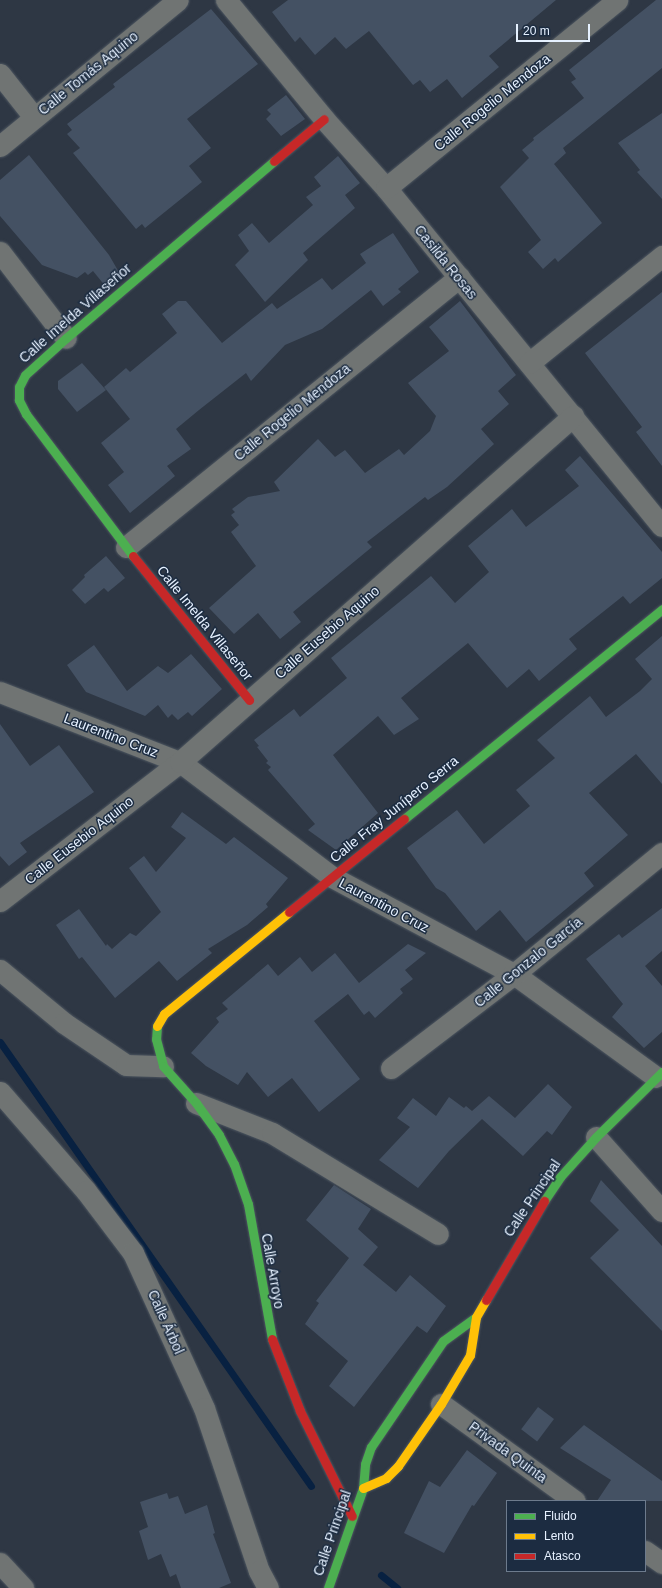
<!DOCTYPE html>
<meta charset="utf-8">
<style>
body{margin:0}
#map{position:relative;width:662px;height:1588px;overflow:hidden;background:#2e3744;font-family:Helvetica,sans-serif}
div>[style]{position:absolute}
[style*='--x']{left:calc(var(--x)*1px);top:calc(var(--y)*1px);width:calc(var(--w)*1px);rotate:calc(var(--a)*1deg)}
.stream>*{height:7px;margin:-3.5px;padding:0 3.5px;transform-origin:3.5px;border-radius:3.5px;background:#082141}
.building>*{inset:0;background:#445163;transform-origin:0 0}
.roads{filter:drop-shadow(0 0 1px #4d5660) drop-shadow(0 0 1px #4d5660)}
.street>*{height:21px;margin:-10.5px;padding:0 10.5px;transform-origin:10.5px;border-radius:10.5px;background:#707473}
.fast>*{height:9px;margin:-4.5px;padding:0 4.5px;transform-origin:4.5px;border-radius:4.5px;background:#4caf50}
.slow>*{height:9px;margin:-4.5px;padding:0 4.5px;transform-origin:4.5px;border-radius:4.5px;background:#ffc107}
.jam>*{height:9px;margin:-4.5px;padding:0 4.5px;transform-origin:4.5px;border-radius:4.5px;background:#c62828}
span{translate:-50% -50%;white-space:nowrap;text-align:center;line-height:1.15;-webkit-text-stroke:3px #1c2c41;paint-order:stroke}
.street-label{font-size:14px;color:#e6f1ff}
.legend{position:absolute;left:506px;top:1500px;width:140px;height:72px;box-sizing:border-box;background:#1c2c41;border:1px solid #6d7b8d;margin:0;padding:5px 7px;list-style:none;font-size:12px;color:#e6f1ff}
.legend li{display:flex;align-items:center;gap:8px;height:20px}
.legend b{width:20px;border:1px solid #6d7b8d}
.scale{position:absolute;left:516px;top:24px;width:74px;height:18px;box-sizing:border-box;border:2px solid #e6f1ff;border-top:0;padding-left:5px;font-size:12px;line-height:14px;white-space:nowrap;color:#e6f1ff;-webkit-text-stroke:3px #1c2c41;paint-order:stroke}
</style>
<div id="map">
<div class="stream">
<i style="--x:0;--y:1042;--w:542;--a:54.99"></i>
<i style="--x:381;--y:1575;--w:21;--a:39"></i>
</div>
<div class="building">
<i style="clip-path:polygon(288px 0,556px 0,489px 56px,499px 67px,462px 98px,447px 79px,430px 92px,420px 80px,413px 85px,369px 31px,346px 49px,335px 37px,315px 55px,300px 37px,295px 42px,272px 12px)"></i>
<i style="clip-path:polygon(656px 0,662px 0,662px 68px,563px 148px,566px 153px,554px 164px,602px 223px,558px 262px,555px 258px,543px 269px,528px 252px,541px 240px,500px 187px,529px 158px,522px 150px,534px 140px,533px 138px,584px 98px,571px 82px,576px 79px,569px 70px)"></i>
<i style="clip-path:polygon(211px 9px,258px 64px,187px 119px,211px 148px,189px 166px,202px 182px,145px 228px,142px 224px,136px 229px,73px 153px,80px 148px,67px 134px,72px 130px,67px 124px,115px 87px,113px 84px)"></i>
<i style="clip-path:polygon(286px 95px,305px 119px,281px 136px,266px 119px,271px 114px,267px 110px)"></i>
<i style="clip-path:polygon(662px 113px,662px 199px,637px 172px,640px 170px,618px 143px)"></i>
<i style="clip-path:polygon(29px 155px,109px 255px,120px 274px,106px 287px,93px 271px,88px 275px,85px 272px,77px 278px,42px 265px,0 216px,0 180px)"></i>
<i style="clip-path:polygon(338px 156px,360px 183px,345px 195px,355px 208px,303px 253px,308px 260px,265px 302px,235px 265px,249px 251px,238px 235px,252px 223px,269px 243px,313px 205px,306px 197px,321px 186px,314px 177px)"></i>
<i style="clip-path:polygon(393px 233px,419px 272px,398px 289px,401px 292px,383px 306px,371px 290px,322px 329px,285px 345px,251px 381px,246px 373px,199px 410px,176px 429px,191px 449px,167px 466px,175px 476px,130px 513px,108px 485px,124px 472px,101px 443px,130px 419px,104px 387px,126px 368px,130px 372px,177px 333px,162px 314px,178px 301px,186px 301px,222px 343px,272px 303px,277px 309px,322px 278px,332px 290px,366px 263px,360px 254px)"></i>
<i style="clip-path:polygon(662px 292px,662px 466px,636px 432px,642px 427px,585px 353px)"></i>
<i style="clip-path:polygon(460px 301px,516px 375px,498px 391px,509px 404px,481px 429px,494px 444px,447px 487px,428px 500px,425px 497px,367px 542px,372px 547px,293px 612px,301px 622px,280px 639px,258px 613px,234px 634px,209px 608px,256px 566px,231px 532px,239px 525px,231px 515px,235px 512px,232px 509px,248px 497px,280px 491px,274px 482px,318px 439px,335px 457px,345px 450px,365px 473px,399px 449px,404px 455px,430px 431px,436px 416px,408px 383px,449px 351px,429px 327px)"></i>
<i style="clip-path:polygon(82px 363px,106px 390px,77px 412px,58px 389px,58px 381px)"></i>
<i style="clip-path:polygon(580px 456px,662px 552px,662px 578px,630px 604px,623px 596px,569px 639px,577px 649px,539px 681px,529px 669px,507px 688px,468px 643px,401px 698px,419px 719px,394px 735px,378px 716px,333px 755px,378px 813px,336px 850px,308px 830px,315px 824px,268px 770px,271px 767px,266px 763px,268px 761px,257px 747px,259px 746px,254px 740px,294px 709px,300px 717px,347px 678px,331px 658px,431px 576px,455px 603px,489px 572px,468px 546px,512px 509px,526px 527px,579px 486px,565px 470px)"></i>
<i style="clip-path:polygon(106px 556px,125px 578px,108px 592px,104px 588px,85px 604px,72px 590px,85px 577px,84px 575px)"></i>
<i style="clip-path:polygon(662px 636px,662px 784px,636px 754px,589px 793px,628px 835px,584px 873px,594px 886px,526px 942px,500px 910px,476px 931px,445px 893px,436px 888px,407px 848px,457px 810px,484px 844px,530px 806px,516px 790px,555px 758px,537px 740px,590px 696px,606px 717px,640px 691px,652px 679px,635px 659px)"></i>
<i style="clip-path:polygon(94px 645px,127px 691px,158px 666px,168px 673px,191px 654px,222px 689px,192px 716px,188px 712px,178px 720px,172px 714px,168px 718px,158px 705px,145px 716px,86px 692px,67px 665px)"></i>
<i style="clip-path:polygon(0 724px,30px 766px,59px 745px,94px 792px,20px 843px,27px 852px,9px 866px,0 856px)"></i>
<i style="clip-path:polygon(182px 812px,226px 844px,234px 837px,288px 878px,266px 904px,268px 907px,247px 925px,208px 949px,212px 953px,177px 981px,159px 961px,115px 998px,82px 957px,79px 959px,56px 925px,79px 909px,106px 946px,107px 944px,112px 949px,130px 933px,136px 936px,161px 912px,129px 868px,144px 856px,156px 872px,186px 838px,171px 827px)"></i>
<i style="clip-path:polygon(662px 908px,662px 951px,645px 966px,662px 986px,662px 1032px,644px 1048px,612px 1017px,623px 1004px,586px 959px,619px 934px,622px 938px)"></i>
<i style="clip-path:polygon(408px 944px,426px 953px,405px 970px,413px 979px,400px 989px,403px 993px,375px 1018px,369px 1011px,364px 1015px,348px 994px,314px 1021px,360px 1079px,319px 1112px,292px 1078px,268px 1097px,247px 1072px,238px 1085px,206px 1066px,191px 1053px,219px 1022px,216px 1018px,228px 1009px,222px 1003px,268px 964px,278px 976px,300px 957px,312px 972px,335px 953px,359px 983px)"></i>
<i style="clip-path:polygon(548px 1084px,572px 1107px,552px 1135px,547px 1131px,523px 1156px,482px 1119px,449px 1151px,418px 1188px,379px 1160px,410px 1127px,397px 1118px,413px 1098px,436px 1116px,449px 1097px,464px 1108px,466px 1106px,472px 1111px,489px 1096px,515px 1118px)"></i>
<i style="clip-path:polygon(601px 1180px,662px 1246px,662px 1331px,590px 1258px,619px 1230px,590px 1201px)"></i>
<i style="clip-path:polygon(334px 1185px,371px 1209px,358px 1229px,378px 1247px,363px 1265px,396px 1292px,410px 1275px,446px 1306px,427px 1333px,417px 1326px,354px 1407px,329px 1386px,348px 1361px,305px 1324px,319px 1303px,316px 1301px,349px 1258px,306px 1220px)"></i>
<i style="left:538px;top:1407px;width:20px;height:28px;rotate:37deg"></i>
<i style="clip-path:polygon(584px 1425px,662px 1481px,662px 1501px,597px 1501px,611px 1480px,560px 1448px)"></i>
<i style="clip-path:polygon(467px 1450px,497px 1473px,474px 1506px,472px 1505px,444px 1553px,404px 1533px,429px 1481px,440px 1487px)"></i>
<i style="clip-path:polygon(167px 1493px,169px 1499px,178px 1496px,185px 1514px,207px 1505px,215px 1533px,213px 1534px,231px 1583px,219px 1588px,181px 1588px,176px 1574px,170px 1577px,161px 1554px,148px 1560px,139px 1531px,148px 1527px,140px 1502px)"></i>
</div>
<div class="roads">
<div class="street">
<i style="--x:226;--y:0;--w:154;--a:50.5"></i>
<i style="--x:324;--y:119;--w:93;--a:48.1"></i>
<i style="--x:386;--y:188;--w:436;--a:50.8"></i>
<i style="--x:0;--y:74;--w:55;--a:51.7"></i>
<i style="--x:0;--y:146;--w:230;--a:-39.4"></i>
<i style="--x:386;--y:188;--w:298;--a:-39.1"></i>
<i style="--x:0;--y:252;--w:108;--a:52.5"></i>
<i style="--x:529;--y:363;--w:171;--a:-38.8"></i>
<i style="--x:126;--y:547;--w:429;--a:-39"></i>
<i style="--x:0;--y:692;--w:193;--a:21.3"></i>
<i style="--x:180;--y:762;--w:191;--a:37.1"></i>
<i style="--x:332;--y:877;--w:206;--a:28.1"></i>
<i style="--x:514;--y:974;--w:175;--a:36"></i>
<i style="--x:0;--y:901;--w:227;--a:-37.7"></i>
<i style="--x:180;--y:762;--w:524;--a:-41.36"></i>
<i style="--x:0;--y:970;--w:83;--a:39.6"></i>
<i style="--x:64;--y:1023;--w:75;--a:34.1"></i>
<i style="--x:126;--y:1065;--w:37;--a:2"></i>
<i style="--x:391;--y:1068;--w:155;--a:-37.4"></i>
<i style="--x:514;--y:974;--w:191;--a:-39.3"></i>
<i style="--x:0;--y:1092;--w:131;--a:49"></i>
<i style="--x:86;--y:1191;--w:78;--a:52.8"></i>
<i style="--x:133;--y:1253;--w:170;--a:65.4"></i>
<i style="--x:204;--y:1408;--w:172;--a:71.4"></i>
<i style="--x:259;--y:1571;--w:19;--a:62"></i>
<i style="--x:196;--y:1103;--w:82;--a:21.5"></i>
<i style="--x:272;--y:1133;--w:194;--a:31.3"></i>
<i style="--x:596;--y:1137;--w:99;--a:48.3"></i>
<i style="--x:441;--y:1404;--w:165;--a:35.9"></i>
<i style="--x:645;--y:1551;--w:21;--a:35"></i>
<i style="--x:0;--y:1563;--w:34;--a:47"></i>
</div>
<div class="fast">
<i style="--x:133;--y:556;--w:178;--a:-127"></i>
<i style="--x:26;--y:414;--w:16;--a:-117"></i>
<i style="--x:19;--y:400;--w:13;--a:-90"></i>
<i style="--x:19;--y:387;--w:13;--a:-63"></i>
<i style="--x:25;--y:375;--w:55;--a:-42.1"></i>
<i style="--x:66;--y:338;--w:273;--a:-40.4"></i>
<i style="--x:404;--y:819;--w:333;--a:-39.1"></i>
<i style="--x:157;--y:1026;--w:13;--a:94"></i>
<i style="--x:156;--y:1039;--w:28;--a:75"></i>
<i style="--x:163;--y:1066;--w:50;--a:48.3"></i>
<i style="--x:196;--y:1103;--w:39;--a:54"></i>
<i style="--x:219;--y:1135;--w:33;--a:63"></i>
<i style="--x:234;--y:1164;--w:42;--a:70.7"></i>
<i style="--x:248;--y:1204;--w:137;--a:79.9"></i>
<i style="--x:544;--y:1201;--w:29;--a:-56"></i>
<i style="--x:560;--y:1177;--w:54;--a:-48"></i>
<i style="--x:596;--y:1137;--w:93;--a:-44.6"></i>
<i style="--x:328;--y:1588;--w:106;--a:-70.7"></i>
<i style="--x:363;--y:1488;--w:24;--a:-85"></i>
<i style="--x:365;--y:1464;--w:18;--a:-71"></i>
<i style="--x:371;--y:1447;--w:128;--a:-55.8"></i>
<i style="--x:443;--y:1341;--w:41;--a:-36"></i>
</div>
<div class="slow">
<i style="--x:157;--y:1026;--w:14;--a:-60"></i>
<i style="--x:164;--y:1014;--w:161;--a:-39.2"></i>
<i style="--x:363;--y:1488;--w:25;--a:-23"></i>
<i style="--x:386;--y:1478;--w:17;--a:-45"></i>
<i style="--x:398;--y:1466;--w:75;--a:-55.3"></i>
<i style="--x:441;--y:1404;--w:57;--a:-59.4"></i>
<i style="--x:470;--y:1355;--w:38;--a:-81"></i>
<i style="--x:476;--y:1317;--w:20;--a:-60"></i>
</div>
<div class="jam">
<i style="--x:274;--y:161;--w:65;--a:-40"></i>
<i style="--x:133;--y:556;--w:185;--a:51.1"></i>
<i style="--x:289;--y:912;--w:148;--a:-39"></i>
<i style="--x:486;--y:1300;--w:115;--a:-59.6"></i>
<i style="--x:272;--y:1339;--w:77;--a:68.7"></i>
<i style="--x:300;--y:1411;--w:117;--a:63.7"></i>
</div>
</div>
<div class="street-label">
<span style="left:88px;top:73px;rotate:-39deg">Calle Tomás Aquino</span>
<span style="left:492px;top:102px;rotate:-39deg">Calle Rogelio Mendoza</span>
<span style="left:446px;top:262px;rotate:51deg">Casilda Rosas</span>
<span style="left:75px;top:313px;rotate:-41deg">Calle Imelda Villaseñor</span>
<span style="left:292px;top:412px;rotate:-39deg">Calle Rogelio Mendoza</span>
<span style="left:205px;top:623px;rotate:51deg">Calle Imelda Villaseñor</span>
<span style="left:327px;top:632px;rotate:-41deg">Calle Eusebio Aquino</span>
<span style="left:111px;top:735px;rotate:21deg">Laurentino Cruz</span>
<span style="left:394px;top:809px;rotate:-39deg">Calle Fray Junípero Serra</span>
<span style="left:79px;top:840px;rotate:-38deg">Calle Eusebio Aquino</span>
<span style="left:384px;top:905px;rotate:28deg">Laurentino Cruz</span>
<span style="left:528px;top:962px;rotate:-39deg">Calle Gonzalo García</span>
<span style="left:532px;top:1198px;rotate:-56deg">Calle Principal</span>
<span style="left:273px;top:1271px;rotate:80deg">Calle Arroyo</span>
<span style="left:166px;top:1322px;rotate:66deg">Calle Árbol</span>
<span style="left:508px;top:1452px;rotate:36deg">Privada Quinta</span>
<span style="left:332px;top:1533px;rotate:-71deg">Calle Principal</span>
</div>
<ul class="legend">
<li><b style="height:5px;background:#4caf50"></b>Fluido</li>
<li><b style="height:5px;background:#ffc107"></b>Lento</li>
<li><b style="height:5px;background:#c62828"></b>Atasco</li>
</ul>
<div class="scale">20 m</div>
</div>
